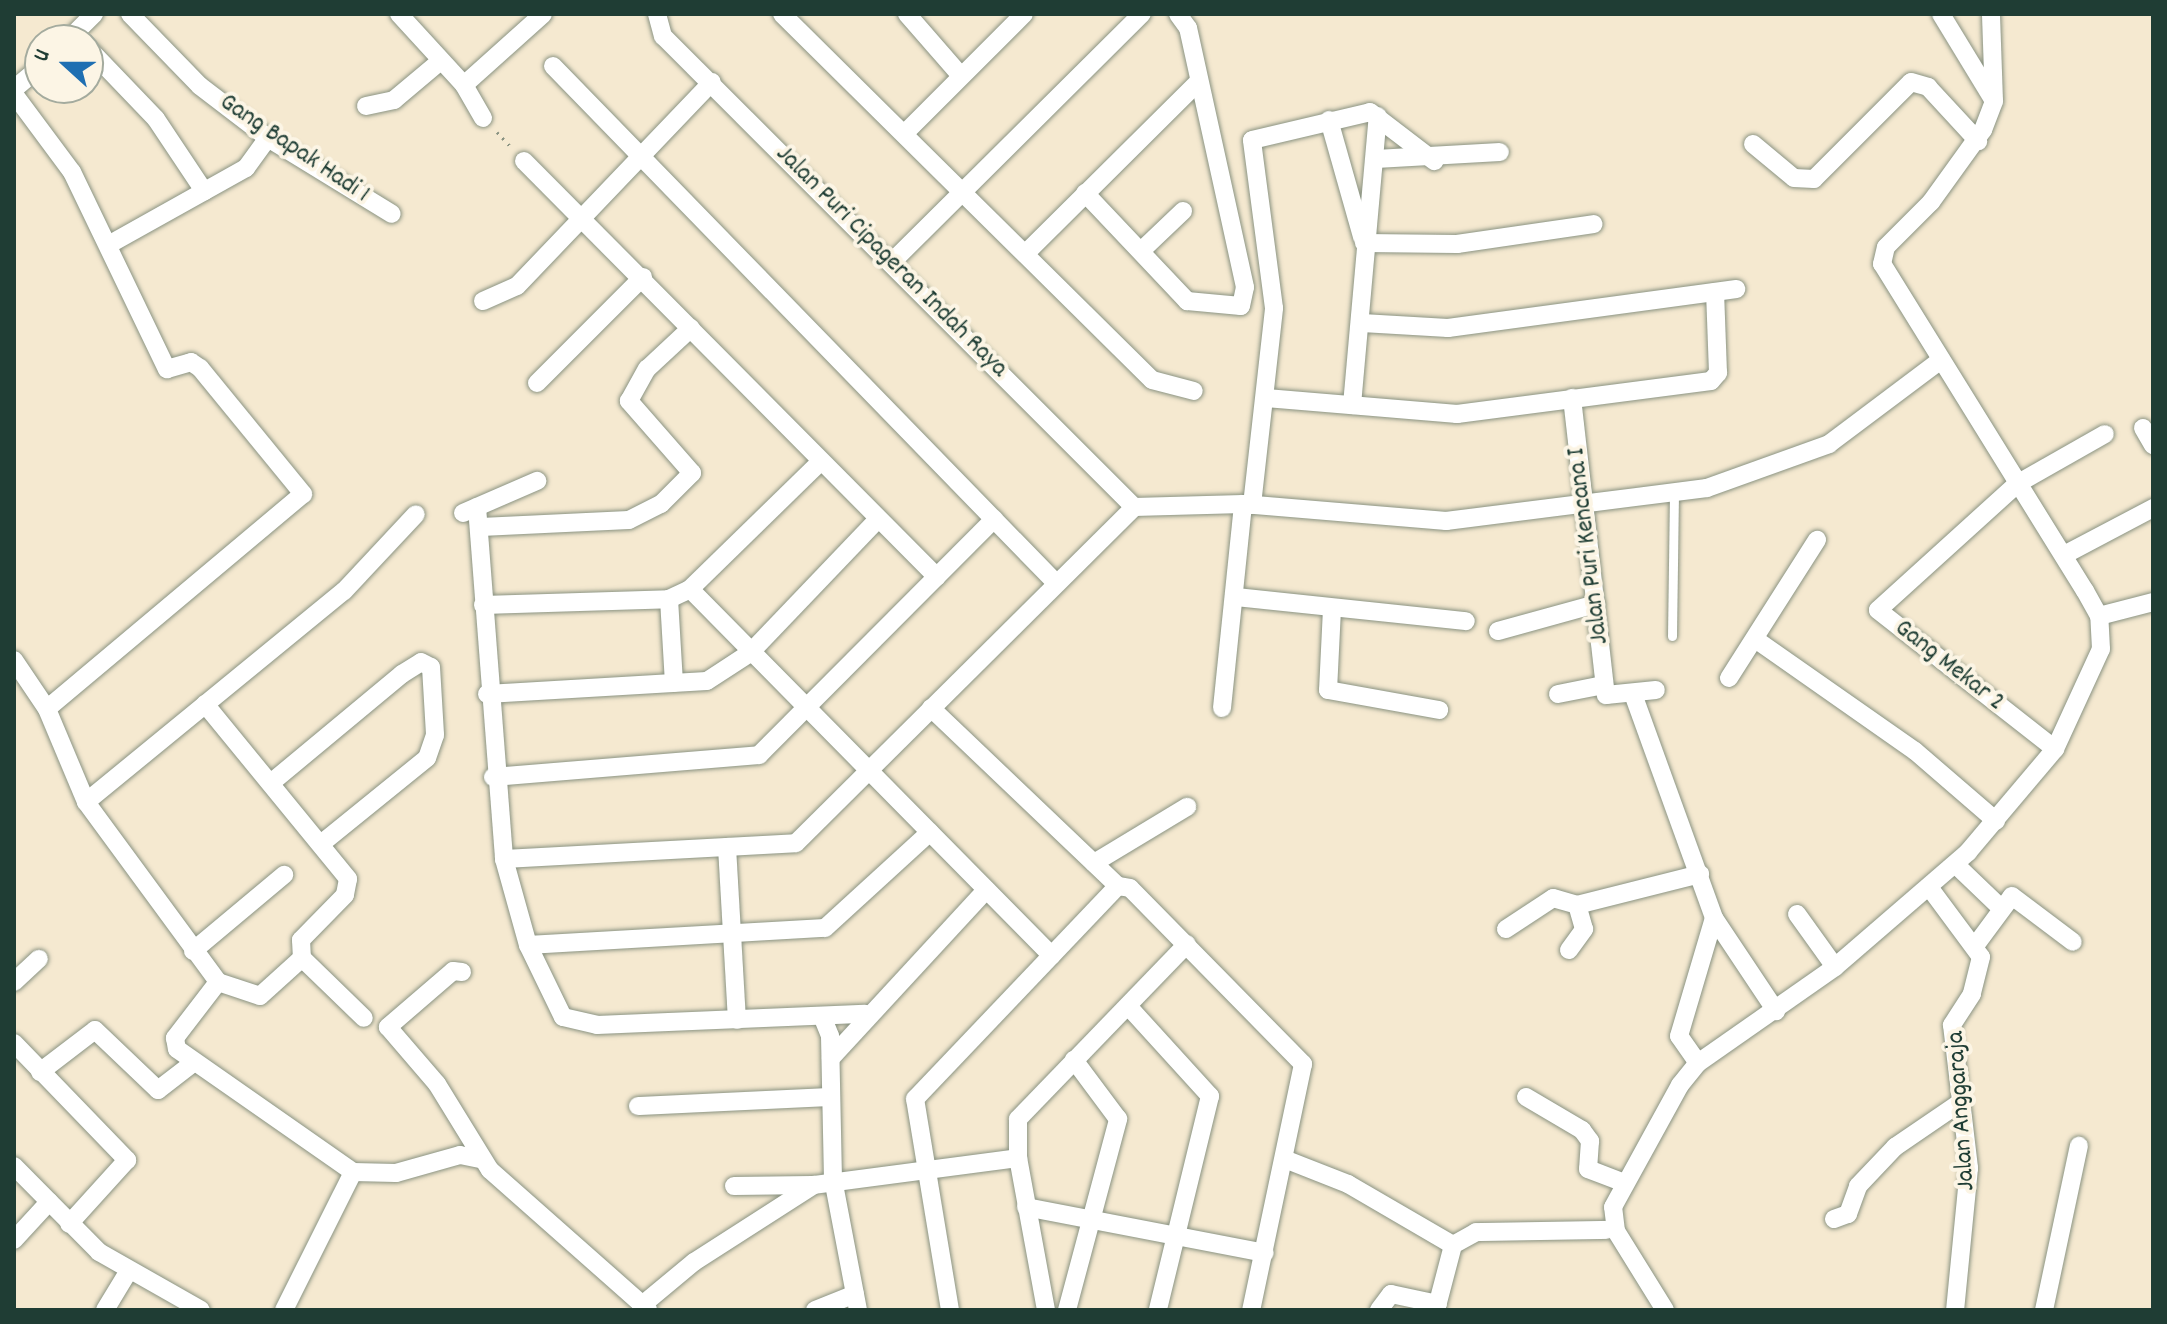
<!DOCTYPE html>
<style>
body{margin:0}
#map{position:relative;width:2167px;height:1324px;overflow:hidden;background:#f5e9d0;font-family:Dekko,sans-serif}
div>[style]{position:absolute}
[style*='--x']{left:calc(var(--x)*1px);top:calc(var(--y)*1px);width:calc(var(--w)*1px);rotate:calc(var(--a)*1deg)}
.path>*{height:3px;margin-top:-1.5px;transform-origin:0;background:repeating-linear-gradient(90deg,#8a9382 0 2px,transparent 0 8px)}
.roads{filter:drop-shadow(0 0 2px #8a9382) drop-shadow(0 0 2px #8a9382)}
.service>*{height:9px;margin:-4.5px;padding:0 4.5px;transform-origin:4.5px;border-radius:4.5px;background:#fff}
.minor>*{height:18px;margin:-9px;padding:0 9px;transform-origin:9px;border-radius:9px;background:#fff}
span{translate:-50% -50%;white-space:nowrap;text-align:center;line-height:1.15;-webkit-text-stroke:8px #fcf5e5;paint-order:stroke}
.street-label{font-size:26px;color:#1f3d34}
.frame{position:absolute;inset:0;border:16px solid #1f3d34;pointer-events:none}
.north{position:absolute;left:24px;top:24px;width:80px;height:80px;box-sizing:border-box;background:#fcf5e5;border:2px solid #a4ab9e;border-radius:50%;rotate:291deg;font-size:22px;font-weight:700;line-height:32px;text-align:center;color:#1f3d34}
.north::after{content:'';display:block;margin:auto;width:28px;height:36px;background:#1f6fb2;clip-path:polygon(50% 0,100% 100%,50% 72%,0 100%)}
</style>
<div id="map">
<div class="path">
<i style="--x:497;--y:132;--w:21;--a:47"></i>
</div>
<div class="roads">
<div class="service">
<i style="--x:1672;--y:636;--w:143;--a:-89.2"></i>
</div>
<div class="minor">
<i style="--x:130;--y:14;--w:100;--a:45.8"></i>
<i style="--x:200;--y:86;--w:86;--a:37.4"></i>
<i style="--x:268;--y:138;--w:145;--a:31.5"></i>
<i style="--x:399;--y:14;--w:96;--a:47.5"></i>
<i style="--x:464;--y:85;--w:38;--a:60"></i>
<i style="--x:657;--y:14;--w:23;--a:75"></i>
<i style="--x:663;--y:36;--w:666;--a:45"></i>
<i style="--x:782;--y:14;--w:520;--a:44.69"></i>
<i style="--x:1152;--y:380;--w:43;--a:14.7"></i>
<i style="--x:907;--y:14;--w:82;--a:48.9"></i>
<i style="--x:1941;--y:14;--w:98;--a:58.7"></i>
<i style="--x:68;--y:40;--w:37;--a:-45"></i>
<i style="--x:88;--y:48;--w:98;--a:46.2"></i>
<i style="--x:156;--y:119;--w:87;--a:56.3"></i>
<i style="--x:553;--y:66;--w:720;--a:45.79"></i>
<i style="--x:464;--y:85;--w:106;--a:-41.9"></i>
<i style="--x:14;--y:89;--w:34;--a:-40"></i>
<i style="--x:14;--y:94;--w:97;--a:53.4"></i>
<i style="--x:72;--y:172;--w:219;--a:64.3"></i>
<i style="--x:167;--y:369;--w:25;--a:-16"></i>
<i style="--x:191;--y:362;--w:11;--a:34"></i>
<i style="--x:200;--y:368;--w:163;--a:50.7"></i>
<i style="--x:303;--y:494;--w:334;--a:140"></i>
<i style="--x:366;--y:106;--w:29;--a:-12"></i>
<i style="--x:394;--y:100;--w:57;--a:-40.1"></i>
<i style="--x:1329;--y:120;--w:122;--a:74.2"></i>
<i style="--x:905;--y:133;--w:168;--a:-45"></i>
<i style="--x:1753;--y:144;--w:53;--a:39.7"></i>
<i style="--x:1794;--y:178;--w:20;--a:3"></i>
<i style="--x:1814;--y:179;--w:137;--a:-45"></i>
<i style="--x:1911;--y:82;--w:18;--a:16"></i>
<i style="--x:1928;--y:87;--w:74;--a:47.2"></i>
<i style="--x:1376;--y:159;--w:124;--a:-3.2"></i>
<i style="--x:524;--y:161;--w:586;--a:45.21"></i>
<i style="--x:1085;--y:193;--w:149;--a:46.6"></i>
<i style="--x:1187;--y:301;--w:54;--a:5.3"></i>
<i style="--x:1241;--y:306;--w:19;--a:-78"></i>
<i style="--x:1245;--y:287;--w:265;--a:-102.4"></i>
<i style="--x:1188;--y:28;--w:17;--a:-126"></i>
<i style="--x:1364;--y:243;--w:93;--a:0.6"></i>
<i style="--x:1457;--y:244;--w:138;--a:-8.3"></i>
<i style="--x:110;--y:244;--w:156;--a:-29.2"></i>
<i style="--x:246;--y:168;--w:37;--a:-54"></i>
<i style="--x:1141;--y:251;--w:58;--a:-43.6"></i>
<i style="--x:1026;--y:253;--w:240;--a:-44.8"></i>
<i style="--x:892;--y:262;--w:352;--a:-44.8"></i>
<i style="--x:483;--y:301;--w:37;--a:-24"></i>
<i style="--x:517;--y:286;--w:282;--a:-46.3"></i>
<i style="--x:1362;--y:323;--w:86;--a:3.3"></i>
<i style="--x:1448;--y:328;--w:291;--a:-7.7"></i>
<i style="--x:537;--y:383;--w:150;--a:-45"></i>
<i style="--x:1266;--y:398;--w:192;--a:4.8"></i>
<i style="--x:1457;--y:414;--w:256;--a:-7.4"></i>
<i style="--x:1711;--y:381;--w:11;--a:-49"></i>
<i style="--x:1718;--y:373;--w:81;--a:-92.1"></i>
<i style="--x:1572;--y:398;--w:299;--a:83.5"></i>
<i style="--x:1606;--y:695;--w:50;--a:-5.7"></i>
<i style="--x:1352;--y:405;--w:290;--a:-84.9"></i>
<i style="--x:2143;--y:428;--w:20;--a:60"></i>
<i style="--x:1252;--y:505;--w:198;--a:-83.6"></i>
<i style="--x:1274;--y:308;--w:169;--a:-97.5"></i>
<i style="--x:1252;--y:140;--w:121;--a:-13.3"></i>
<i style="--x:1370;--y:112;--w:81;--a:37.4"></i>
<i style="--x:477;--y:507;--w:353;--a:85.6"></i>
<i style="--x:504;--y:859;--w:89;--a:74.4"></i>
<i style="--x:528;--y:945;--w:80;--a:64.1"></i>
<i style="--x:563;--y:1017;--w:35;--a:13"></i>
<i style="--x:597;--y:1025;--w:268;--a:-2.4"></i>
<i style="--x:463;--y:513;--w:81;--a:-23.4"></i>
<i style="--x:481;--y:527;--w:148;--a:-2.7"></i>
<i style="--x:629;--y:520;--w:36;--a:-27"></i>
<i style="--x:661;--y:504;--w:44;--a:-45"></i>
<i style="--x:692;--y:473;--w:96;--a:-131.2"></i>
<i style="--x:629;--y:401;--w:37;--a:-61"></i>
<i style="--x:647;--y:369;--w:60;--a:-43"></i>
<i style="--x:2064;--y:555;--w:101;--a:-27.8"></i>
<i style="--x:690;--y:589;--w:515;--a:45.39"></i>
<i style="--x:1236;--y:597;--w:231;--a:6"></i>
<i style="--x:669;--y:599;--w:84;--a:86.6"></i>
<i style="--x:483;--y:605;--w:186;--a:-1.8"></i>
<i style="--x:669;--y:599;--w:23;--a:-25"></i>
<i style="--x:690;--y:589;--w:182;--a:-44.3"></i>
<i style="--x:1332;--y:609;--w:81;--a:92.8"></i>
<i style="--x:1328;--y:690;--w:113;--a:10.2"></i>
<i style="--x:2099;--y:616;--w:56;--a:-14.5"></i>
<i style="--x:1498;--y:631;--w:102;--a:-15.4"></i>
<i style="--x:1755;--y:639;--w:195;--a:35"></i>
<i style="--x:1915;--y:751;--w:107;--a:40.8"></i>
<i style="--x:14;--y:660;--w:59;--a:56"></i>
<i style="--x:47;--y:709;--w:101;--a:67.2"></i>
<i style="--x:86;--y:802;--w:223;--a:53.7"></i>
<i style="--x:218;--y:982;--w:44;--a:18.4"></i>
<i style="--x:260;--y:996;--w:57;--a:-42.1"></i>
<i style="--x:1729;--y:678;--w:164;--a:-57.5"></i>
<i style="--x:487;--y:694;--w:220;--a:-3.4"></i>
<i style="--x:707;--y:681;--w:51;--a:-33.1"></i>
<i style="--x:750;--y:653;--w:184;--a:-46.3"></i>
<i style="--x:1558;--y:694;--w:47;--a:-11.1"></i>
<i style="--x:1633;--y:694;--w:238;--a:70.1"></i>
<i style="--x:1714;--y:918;--w:112;--a:56.3"></i>
<i style="--x:205;--y:704;--w:226;--a:50.7"></i>
<i style="--x:348;--y:879;--w:16;--a:101"></i>
<i style="--x:345;--y:895;--w:63;--a:134.4"></i>
<i style="--x:301;--y:940;--w:18;--a:87"></i>
<i style="--x:302;--y:958;--w:86;--a:44.1"></i>
<i style="--x:931;--y:708;--w:258;--a:43.6"></i>
<i style="--x:1118;--y:886;--w:12;--a:9"></i>
<i style="--x:1130;--y:888;--w:247;--a:45.5"></i>
<i style="--x:1303;--y:1064;--w:251;--a:101.9"></i>
<i style="--x:1222;--y:708;--w:205;--a:-84.1"></i>
<i style="--x:2055;--y:749;--w:225;--a:-141.9"></i>
<i style="--x:1878;--y:610;--w:188;--a:-42.2"></i>
<i style="--x:2017;--y:484;--w:101;--a:-29.6"></i>
<i style="--x:493;--y:777;--w:267;--a:-4.7"></i>
<i style="--x:759;--y:755;--w:333;--a:-45.1"></i>
<i style="--x:272;--y:782;--w:169;--a:-39.7"></i>
<i style="--x:402;--y:674;--w:22;--a:-32"></i>
<i style="--x:421;--y:662;--w:11;--a:27"></i>
<i style="--x:431;--y:667;--w:68;--a:86.6"></i>
<i style="--x:435;--y:735;--w:24;--a:109"></i>
<i style="--x:427;--y:758;--w:135;--a:141"></i>
<i style="--x:86;--y:802;--w:333;--a:-39.3"></i>
<i style="--x:344;--y:591;--w:105;--a:-46.9"></i>
<i style="--x:727;--y:847;--w:173;--a:86.7"></i>
<i style="--x:504;--y:859;--w:292;--a:-3.1"></i>
<i style="--x:796;--y:843;--w:477;--a:-44.8"></i>
<i style="--x:1134;--y:507;--w:109;--a:-1.6"></i>
<i style="--x:1243;--y:504;--w:204;--a:4.8"></i>
<i style="--x:1446;--y:521;--w:263;--a:-7.2"></i>
<i style="--x:1707;--y:488;--w:130;--a:-19.8"></i>
<i style="--x:1829;--y:444;--w:140;--a:-36.9"></i>
<i style="--x:1094;--y:863;--w:109;--a:-31.1"></i>
<i style="--x:1955;--y:864;--w:61;--a:43.7"></i>
<i style="--x:1929;--y:887;--w:87;--a:53.4"></i>
<i style="--x:1981;--y:957;--w:38;--a:104"></i>
<i style="--x:1972;--y:994;--w:37;--a:123"></i>
<i style="--x:1952;--y:1025;--w:144;--a:83.2"></i>
<i style="--x:1969;--y:1168;--w:143;--a:95.6"></i>
<i style="--x:1797;--y:914;--w:65;--a:54.4"></i>
<i style="--x:1506;--y:929;--w:56;--a:-33.4"></i>
<i style="--x:1553;--y:898;--w:25;--a:16"></i>
<i style="--x:1577;--y:905;--w:127;--a:-14.1"></i>
<i style="--x:528;--y:945;--w:297;--a:-3.3"></i>
<i style="--x:825;--y:928;--w:142;--a:-42.4"></i>
<i style="--x:1975;--y:946;--w:62;--a:-53.5"></i>
<i style="--x:2012;--y:896;--w:76;--a:37"></i>
<i style="--x:1569;--y:950;--w:26;--a:-54"></i>
<i style="--x:1584;--y:929;--w:25;--a:-106"></i>
<i style="--x:193;--y:951;--w:119;--a:-39.9"></i>
<i style="--x:462;--y:972;--w:9;--a:-174"></i>
<i style="--x:453;--y:971;--w:86;--a:139.3"></i>
<i style="--x:388;--y:1027;--w:75;--a:49.3"></i>
<i style="--x:437;--y:1084;--w:101;--a:58.4"></i>
<i style="--x:490;--y:1170;--w:211;--a:41.5"></i>
<i style="--x:14;--y:982;--w:34;--a:-43"></i>
<i style="--x:218;--y:982;--w:71;--a:127.5"></i>
<i style="--x:175;--y:1038;--w:11;--a:80"></i>
<i style="--x:177;--y:1049;--w:215;--a:34.9"></i>
<i style="--x:353;--y:1172;--w:43;--a:1.3"></i>
<i style="--x:396;--y:1173;--w:66;--a:-15.7"></i>
<i style="--x:460;--y:1155;--w:20;--a:11"></i>
<i style="--x:1128;--y:1006;--w:122;--a:47.7"></i>
<i style="--x:1210;--y:1096;--w:220;--a:103.7"></i>
<i style="--x:822;--y:1016;--w:22;--a:68"></i>
<i style="--x:830;--y:1036;--w:143;--a:88.8"></i>
<i style="--x:833;--y:1179;--w:133;--a:79.2"></i>
<i style="--x:14;--y:1043;--w:163;--a:46"></i>
<i style="--x:127;--y:1160;--w:86;--a:132.2"></i>
<i style="--x:831;--y:1058;--w:229;--a:-47.3"></i>
<i style="--x:1698;--y:1063;--w:33;--a:-125"></i>
<i style="--x:1679;--y:1036;--w:123;--a:-73.5"></i>
<i style="--x:40;--y:1072;--w:69;--a:-37.4"></i>
<i style="--x:95;--y:1030;--w:87;--a:43.6"></i>
<i style="--x:158;--y:1090;--w:44;--a:-37.6"></i>
<i style="--x:1526;--y:1097;--w:65;--a:30.5"></i>
<i style="--x:1582;--y:1130;--w:14;--a:54"></i>
<i style="--x:1590;--y:1141;--w:28;--a:94"></i>
<i style="--x:1588;--y:1169;--w:36;--a:21"></i>
<i style="--x:638;--y:1106;--w:193;--a:-2.7"></i>
<i style="--x:1287;--y:1160;--w:66;--a:21.5"></i>
<i style="--x:1348;--y:1184;--w:121;--a:30.2"></i>
<i style="--x:14;--y:1166;--w:121;--a:45.3"></i>
<i style="--x:99;--y:1252;--w:117;--a:29.6"></i>
<i style="--x:734;--y:1186;--w:78;--a:-0.7"></i>
<i style="--x:1026;--y:1207;--w:243;--a:10.9"></i>
<i style="--x:1834;--y:1219;--w:15;--a:-20"></i>
<i style="--x:1848;--y:1214;--w:30;--a:-70"></i>
<i style="--x:1858;--y:1186;--w:54;--a:-46.5"></i>
<i style="--x:1895;--y:1147;--w:80;--a:-34.3"></i>
<i style="--x:14;--y:1240;--w:52;--a:-47.4"></i>
<i style="--x:641;--y:1306;--w:69;--a:-39.7"></i>
<i style="--x:694;--y:1262;--w:143;--a:-32.7"></i>
<i style="--x:814;--y:1185;--w:206;--a:-7.5"></i>
<i style="--x:105;--y:1310;--w:44;--a:-58.8"></i>
<i style="--x:284;--y:1310;--w:154;--a:-63.4"></i>
<i style="--x:815;--y:1310;--w:43;--a:-21.8"></i>
<i style="--x:950;--y:1310;--w:214;--a:-99.4"></i>
<i style="--x:915;--y:1099;--w:294;--a:-46.4"></i>
<i style="--x:1046;--y:1310;--w:155;--a:-100.4"></i>
<i style="--x:1018;--y:1158;--w:39;--a:-90"></i>
<i style="--x:1018;--y:1119;--w:243;--a:-46"></i>
<i style="--x:1067;--y:1310;--w:198;--a:-75"></i>
<i style="--x:1118;--y:1119;--w:74;--a:-126.7"></i>
<i style="--x:1379;--y:1310;--w:20;--a:-53"></i>
<i style="--x:1391;--y:1294;--w:48;--a:12"></i>
<i style="--x:1436;--y:1310;--w:67;--a:-75.3"></i>
<i style="--x:1453;--y:1245;--w:26;--a:-29"></i>
<i style="--x:1476;--y:1232;--w:130;--a:-0.9"></i>
<i style="--x:1665;--y:1310;--w:93;--a:-121.8"></i>
<i style="--x:1616;--y:1231;--w:24;--a:-97"></i>
<i style="--x:1613;--y:1207;--w:139;--a:-61.2"></i>
<i style="--x:1680;--y:1085;--w:28;--a:-51"></i>
<i style="--x:1698;--y:1063;--w:167;--a:-35"></i>
<i style="--x:1835;--y:967;--w:176;--a:-40.8"></i>
<i style="--x:1968;--y:852;--w:135;--a:-49.8"></i>
<i style="--x:2055;--y:749;--w:110;--a:-65.3"></i>
<i style="--x:2101;--y:649;--w:33;--a:-93"></i>
<i style="--x:2099;--y:616;--w:29;--a:-119"></i>
<i style="--x:2085;--y:591;--w:385;--a:-121.8"></i>
<i style="--x:1882;--y:264;--w:17;--a:-77"></i>
<i style="--x:1886;--y:247;--w:64;--a:-45"></i>
<i style="--x:1931;--y:202;--w:89;--a:-54.2"></i>
<i style="--x:1983;--y:130;--w:31;--a:-69"></i>
<i style="--x:1994;--y:101;--w:87;--a:-92"></i>
<i style="--x:2044;--y:1310;--w:168;--a:-78"></i>
</div>
</div>
<div class="street-label">
<span style="left:294px;top:149px;rotate:34deg">Gang Bapak Hadi 1</span>
<span style="left:891px;top:262px;rotate:45deg">Jalan Puri Cipageran Indah Raya</span>
<span style="left:1589px;top:546px;rotate:-97deg">Jalan Puri Kencana I</span>
<span style="left:1949px;top:666px;rotate:38deg">Gang Mekar 2</span>
<span style="left:1962px;top:1111px;rotate:-94deg">Jalan Anggaraja</span>
</div>
<div class="frame"></div>
<div class="north">U</div>
</div>
